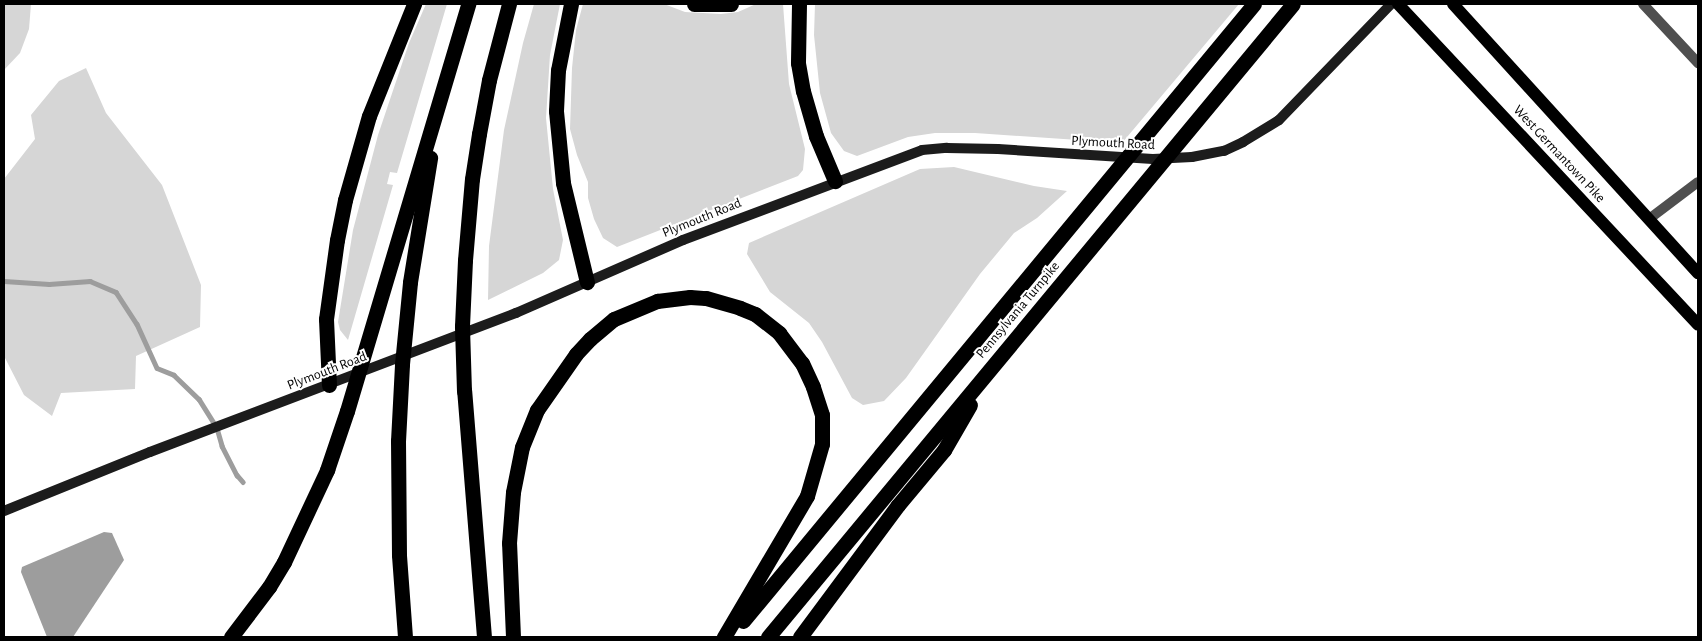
<!DOCTYPE html>
<style>
body{margin:0}
#map{position:relative;width:1702px;height:641px;overflow:hidden;background:#fff;font-family:"Alegreya Sans",sans-serif}
div>[style]{position:absolute}
[style*='--x']{left:calc(var(--x)*1px);top:calc(var(--y)*1px);width:calc(var(--w)*1px);rotate:calc(var(--a)*1deg)}
.green>*{inset:0;background:#d6d6d6}
.water>*{inset:0;background:#9d9d9d}
.stream>*{height:4.5px;margin:-2.25px;padding:0 2.25px;transform-origin:2.25px;border-radius:2.25px;background:#9d9d9d}
.minor>*{height:10px;margin:-5px;padding:0 5px;transform-origin:5px;border-radius:5px;background:#4f4f4f}
.secondary>*{height:10px;margin:-5px;padding:0 5px;transform-origin:5px;border-radius:5px;background:#1c1c1c}
.primary>*{height:12px;margin:-6px;padding:0 6px;transform-origin:6px;border-radius:6px;background:#000}
.motorway>*{height:15px;margin:-7.5px;padding:0 7.5px;transform-origin:7.5px;border-radius:7.5px;background:#000}
span{translate:-50% -50%;white-space:nowrap;text-align:center;line-height:1.15;-webkit-text-stroke:4px #fff;paint-order:stroke}
.street-label{font-size:14px;color:#000}
.frame{position:absolute;inset:0;border:5px solid #000;pointer-events:none}
</style>
<div id="map">
<div class="green">
<i style="clip-path:polygon(4px 4px,31px 4px,29px 29px,20px 53px,4px 70px)"></i>
<i style="clip-path:polygon(426px 4px,447px 4px,397px 173px,390px 172px,387px 184px,393px 185px,348px 340px,340px 330px,338px 322px,353px 230px,378px 135px,409px 43px)"></i>
<i style="clip-path:polygon(534px 4px,560px 4px,550px 55px,546px 118px,553px 189px,563px 240px,559px 260px,543px 273px,488px 300px,489px 246px,504px 130px,523px 43px)"></i>
<i style="clip-path:polygon(583px 4px,664px 4px,685px 12px,721px 14px,738px 12px,756px 4px,783px 4px,789px 84px,805px 149px,803px 170px,798px 176px,617px 247px,603px 238px,594px 219px,588px 198px,588px 182px,577px 155px,570px 129px,572px 68px,576px 30px)"></i>
<i style="clip-path:polygon(815px 4px,1239px 4px,1122px 143px,975px 133px,935px 133px,908px 137px,857px 156px,844px 151px,831px 133px,820px 93px,814px 35px)"></i>
<i style="clip-path:polygon(86px 68px,106px 113px,162px 185px,201px 285px,200px 327px,136px 356px,135px 389px,61px 393px,52px 416px,24px 395px,4px 356px,4px 179px,35px 139px,31px 115px,59px 81px)"></i>
<i style="clip-path:polygon(954px 167px,1034px 186px,1067px 191px,1037px 218px,1014px 233px,980px 274px,906px 378px,884px 401px,863px 405px,852px 398px,822px 342px,809px 323px,770px 292px,747px 254px,749px 243px,920px 169px)"></i>
</div>
<div class="water">
<i style="clip-path:polygon(104px 532px,112px 533px,124px 560px,73px 637px,47px 637px,21px 572px,22px 567px)"></i>
</div>
<div class="stream">
<i style="--x:4;--y:281;--w:45;--a:3.8"></i>
<i style="--x:49;--y:284;--w:41;--a:-4.2"></i>
<i style="--x:90;--y:281;--w:28;--a:23"></i>
<i style="--x:116;--y:292;--w:38;--a:57"></i>
<i style="--x:137;--y:324;--w:48;--a:65.6"></i>
<i style="--x:157;--y:368;--w:18;--a:22"></i>
<i style="--x:174;--y:375;--w:35;--a:44"></i>
<i style="--x:199;--y:399;--w:34;--a:58"></i>
<i style="--x:217;--y:428;--w:19;--a:74"></i>
<i style="--x:222;--y:446;--w:33;--a:63"></i>
<i style="--x:237;--y:475;--w:9;--a:49"></i>
</div>
<div class="minor">
<i style="--x:1643;--y:4;--w:81;--a:47"></i>
<i style="--x:1649;--y:219;--w:61;--a:-37.1"></i>
</div>
<div class="secondary">
<i style="--x:4;--y:511;--w:157;--a:-22"></i>
<i style="--x:150;--y:452;--w:392;--a:-20.8"></i>
<i style="--x:516;--y:313;--w:182;--a:-23.6"></i>
<i style="--x:683;--y:240;--w:255;--a:-20.6"></i>
<i style="--x:922;--y:150;--w:25;--a:-5"></i>
<i style="--x:947;--y:148;--w:51;--a:1.1"></i>
<i style="--x:998;--y:149;--w:155;--a:3.7"></i>
<i style="--x:1153;--y:159;--w:39;--a:-3"></i>
<i style="--x:1192;--y:157;--w:33;--a:-11"></i>
<i style="--x:1224;--y:151;--w:21;--a:-25"></i>
<i style="--x:1243;--y:142;--w:42;--a:-31.4"></i>
<i style="--x:1279;--y:120;--w:161;--a:-46"></i>
</div>
<div class="primary">
<i style="--x:1398;--y:4;--w:439;--a:46.9"></i>
<i style="--x:1453;--y:4;--w:364;--a:47.7"></i>
</div>
<div class="motorway">
<i style="--x:571;--y:4;--w:67;--a:101.1"></i>
<i style="--x:558;--y:70;--w:41;--a:92.8"></i>
<i style="--x:556;--y:111;--w:72;--a:84.4"></i>
<i style="--x:563;--y:183;--w:102;--a:76.4"></i>
<i style="--x:694;--y:4;--w:37;--a:0"></i>
<i style="--x:799;--y:4;--w:59;--a:91"></i>
<i style="--x:798;--y:63;--w:28;--a:80"></i>
<i style="--x:803;--y:91;--w:47;--a:73.9"></i>
<i style="--x:816;--y:136;--w:49;--a:67.1"></i>
<i style="--x:329;--y:385;--w:66;--a:-92.6"></i>
<i style="--x:326;--y:319;--w:80;--a:-82.1"></i>
<i style="--x:337;--y:240;--w:41;--a:-78.7"></i>
<i style="--x:345;--y:200;--w:87;--a:-74.1"></i>
<i style="--x:369;--y:116;--w:121;--a:-68.1"></i>
<i style="--x:743;--y:621;--w:801;--a:-50.37"></i>
<i style="--x:231;--y:637;--w:63;--a:-52.8"></i>
<i style="--x:269;--y:587;--w:29;--a:-59"></i>
<i style="--x:284;--y:562;--w:102;--a:-64.9"></i>
<i style="--x:327;--y:470;--w:62;--a:-71.3"></i>
<i style="--x:347;--y:411;--w:425;--a:-73.4"></i>
<i style="--x:405;--y:637;--w:82;--a:-94.2"></i>
<i style="--x:399;--y:555;--w:114;--a:-90.5"></i>
<i style="--x:398;--y:441;--w:77;--a:-87"></i>
<i style="--x:402;--y:364;--w:82;--a:-84.4"></i>
<i style="--x:410;--y:282;--w:126;--a:-80.8"></i>
<i style="--x:484;--y:637;--w:247;--a:-94.6"></i>
<i style="--x:464;--y:391;--w:65;--a:-91.8"></i>
<i style="--x:462;--y:326;--w:66;--a:-87.4"></i>
<i style="--x:465;--y:260;--w:81;--a:-85.1"></i>
<i style="--x:472;--y:179;--w:46;--a:-81.2"></i>
<i style="--x:479;--y:134;--w:55;--a:-79.5"></i>
<i style="--x:489;--y:80;--w:79;--a:-75.3"></i>
<i style="--x:513;--y:637;--w:94;--a:-92.4"></i>
<i style="--x:509;--y:543;--w:51;--a:-85.5"></i>
<i style="--x:513;--y:492;--w:46;--a:-78.7"></i>
<i style="--x:522;--y:447;--w:40;--a:-68"></i>
<i style="--x:537;--y:410;--w:68;--a:-55.1"></i>
<i style="--x:576;--y:354;--w:21;--a:-47"></i>
<i style="--x:590;--y:339;--w:31;--a:-40"></i>
<i style="--x:614;--y:319;--w:47;--a:-22.7"></i>
<i style="--x:657;--y:301;--w:33;--a:-7"></i>
<i style="--x:690;--y:297;--w:16;--a:4"></i>
<i style="--x:706;--y:298;--w:35;--a:16"></i>
<i style="--x:740;--y:308;--w:16;--a:22"></i>
<i style="--x:755;--y:314;--w:31;--a:38"></i>
<i style="--x:779;--y:333;--w:38;--a:53"></i>
<i style="--x:802;--y:363;--w:26;--a:65"></i>
<i style="--x:813;--y:387;--w:29;--a:72"></i>
<i style="--x:822;--y:415;--w:29;--a:90"></i>
<i style="--x:822;--y:444;--w:54;--a:106.1"></i>
<i style="--x:807;--y:496;--w:164;--a:120.5"></i>
<i style="--x:768;--y:637;--w:822;--a:-50.33"></i>
<i style="--x:800;--y:637;--w:164;--a:-53.4"></i>
<i style="--x:898;--y:505;--w:72;--a:-50.1"></i>
<i style="--x:944;--y:450;--w:52;--a:-60"></i>
</div>
<div class="street-label">
<span style="left:1113px;top:143px;rotate:3deg">Plymouth Road</span>
<span style="left:1559px;top:154px;rotate:47deg">West Germantown Pike</span>
<span style="left:702px;top:218px;rotate:-22deg">Plymouth Road</span>
<span style="left:1018px;top:310px;rotate:-50deg">Pennsylvania Turnpike</span>
<span style="left:327px;top:371px;rotate:-21deg">Plymouth Road</span>
</div>
<div class="frame"></div>
</div>
